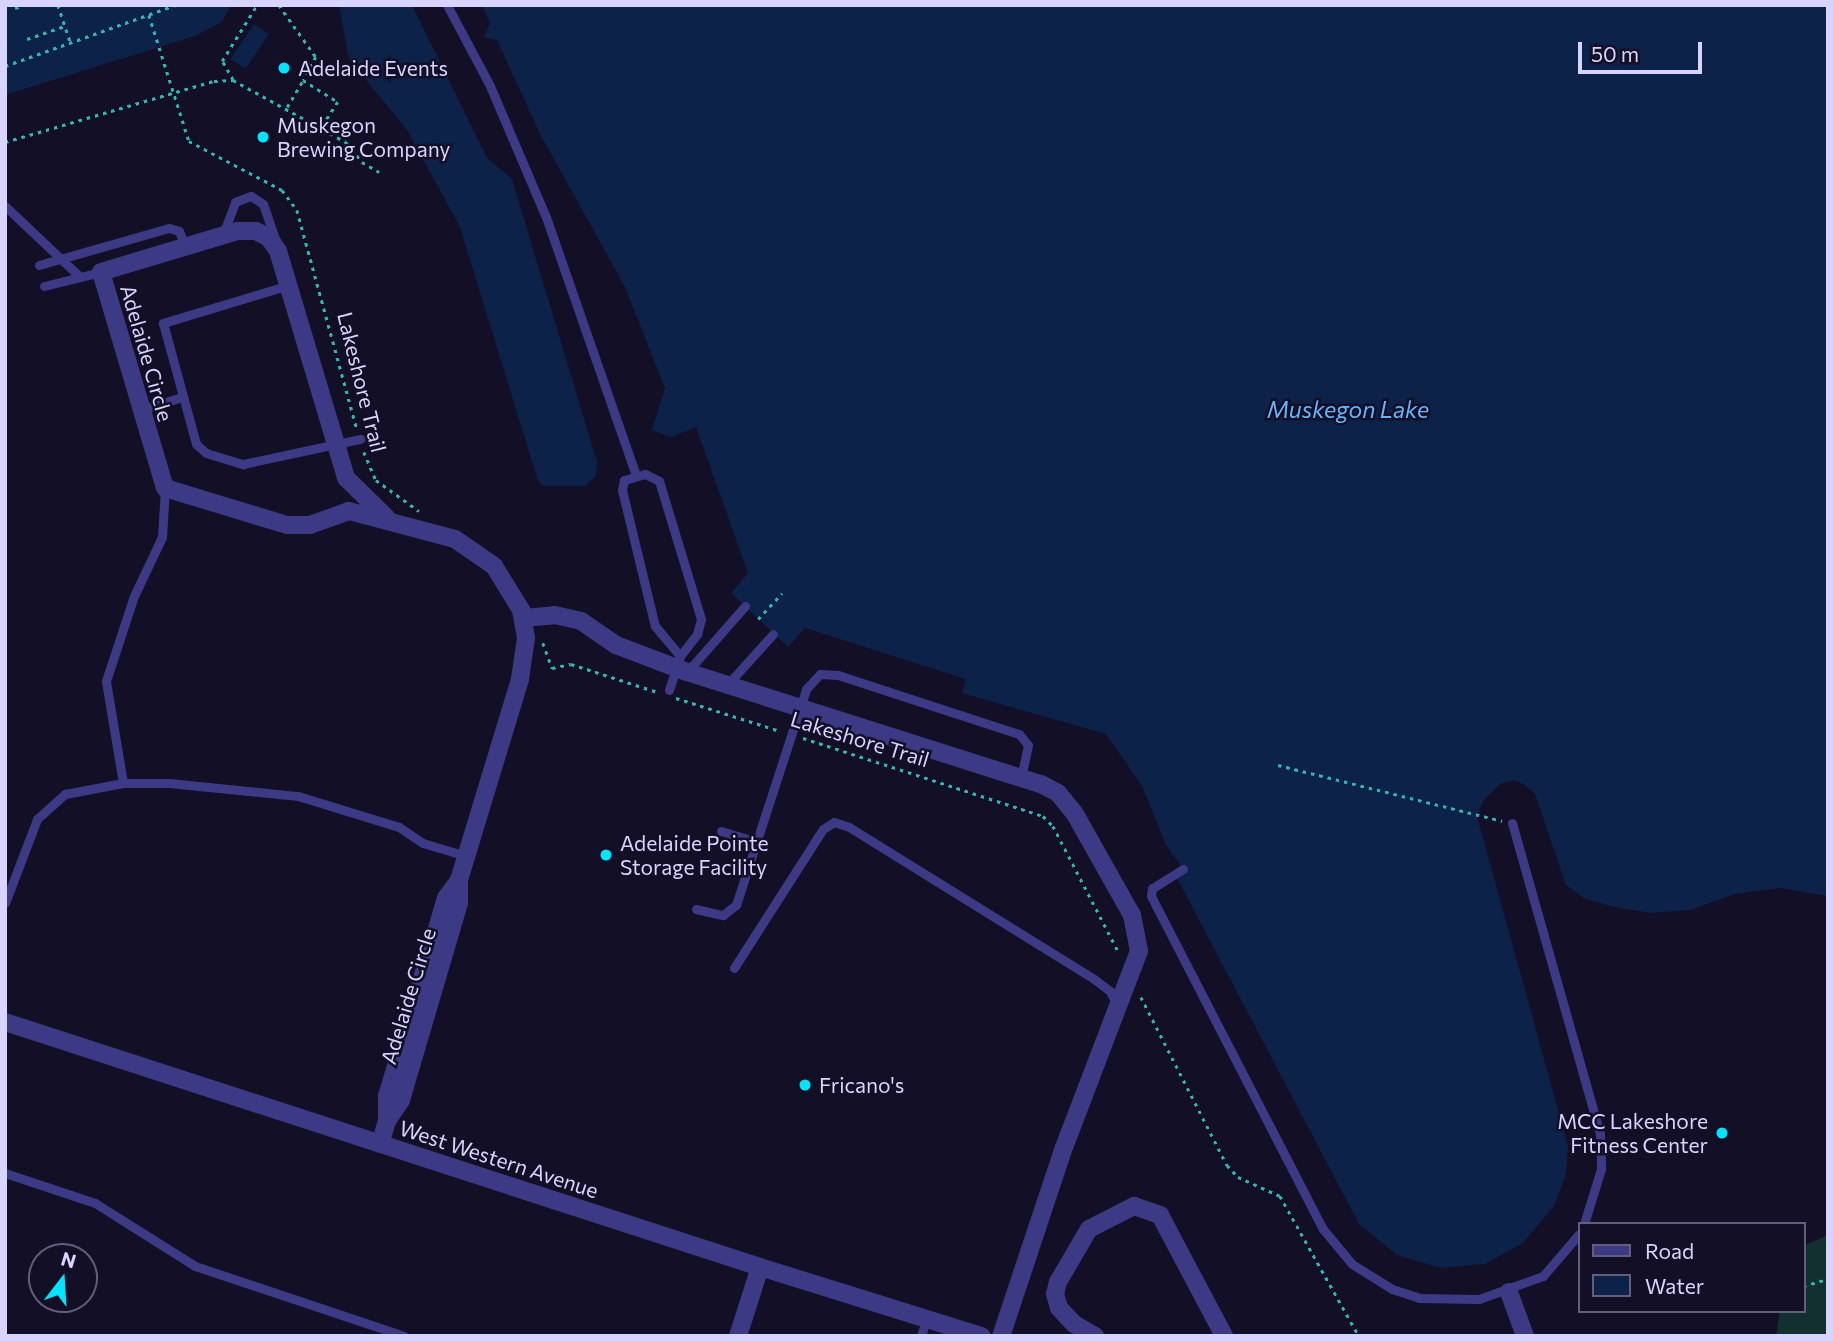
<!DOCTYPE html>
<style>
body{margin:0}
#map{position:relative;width:1833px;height:1341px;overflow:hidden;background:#130f26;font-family:Commissioner,sans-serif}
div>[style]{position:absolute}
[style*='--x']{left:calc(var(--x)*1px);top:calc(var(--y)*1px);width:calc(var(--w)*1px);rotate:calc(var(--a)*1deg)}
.green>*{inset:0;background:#12302f}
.water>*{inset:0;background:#0c2248;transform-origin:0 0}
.path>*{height:2.5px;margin-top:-1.25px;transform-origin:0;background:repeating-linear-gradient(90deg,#2fb8b0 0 3.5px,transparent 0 8.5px)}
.service>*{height:9px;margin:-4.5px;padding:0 4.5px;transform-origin:4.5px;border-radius:4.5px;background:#3d3a85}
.minor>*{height:18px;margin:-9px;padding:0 9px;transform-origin:9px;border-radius:9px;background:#3d3a85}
.tertiary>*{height:18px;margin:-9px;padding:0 9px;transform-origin:9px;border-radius:9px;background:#3d3a85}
.dots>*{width:19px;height:19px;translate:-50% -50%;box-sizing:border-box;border:4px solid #130f26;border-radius:50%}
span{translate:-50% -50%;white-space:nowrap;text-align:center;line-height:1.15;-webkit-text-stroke:5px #130f26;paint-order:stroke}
.poi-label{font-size:21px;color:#d9d4ff}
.left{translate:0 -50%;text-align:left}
.right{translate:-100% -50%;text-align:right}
.street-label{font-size:21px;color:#d9d4ff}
.water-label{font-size:23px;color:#62b6ff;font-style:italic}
.frame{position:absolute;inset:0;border:7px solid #d9d4ff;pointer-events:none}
.legend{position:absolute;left:1578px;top:1222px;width:228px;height:91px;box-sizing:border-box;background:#130f26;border:2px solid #625e7d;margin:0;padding:9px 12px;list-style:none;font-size:21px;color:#d9d4ff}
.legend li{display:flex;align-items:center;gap:14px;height:35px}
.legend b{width:35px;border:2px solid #625e7d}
.north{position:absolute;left:28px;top:1243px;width:70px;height:70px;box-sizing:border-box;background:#130f26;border:2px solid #625e7d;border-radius:50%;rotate:17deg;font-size:19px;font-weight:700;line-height:28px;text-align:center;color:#d9d4ff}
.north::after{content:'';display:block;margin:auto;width:24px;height:32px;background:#00e5ff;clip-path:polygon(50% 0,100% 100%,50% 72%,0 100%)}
.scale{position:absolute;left:1578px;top:42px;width:124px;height:32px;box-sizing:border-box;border:4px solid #d9d4ff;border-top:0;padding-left:9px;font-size:21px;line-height:24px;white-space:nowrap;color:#d9d4ff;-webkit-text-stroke:5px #130f26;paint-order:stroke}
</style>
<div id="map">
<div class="green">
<i style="clip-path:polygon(1828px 1235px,1828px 1336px,1776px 1336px,1780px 1311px,1803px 1311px,1803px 1246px)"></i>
</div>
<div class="water">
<i style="clip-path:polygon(5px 5px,231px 5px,222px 22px,195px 36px,5px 95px)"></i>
<i style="clip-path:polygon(339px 5px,412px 5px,487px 158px,512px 179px,597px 462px,596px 476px,585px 486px,543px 486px,538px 481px,460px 227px,407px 130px,349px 59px)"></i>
<i style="clip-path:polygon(482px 5px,1828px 5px,1828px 896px,1779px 888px,1735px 894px,1690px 910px,1651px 913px,1614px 907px,1584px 898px,1566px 885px,1535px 794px,1525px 785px,1514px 780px,1500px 784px,1483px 801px,1477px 816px,1568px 1146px,1566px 1174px,1554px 1206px,1523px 1243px,1485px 1264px,1441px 1268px,1397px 1255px,1359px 1224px,1177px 878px,1186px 873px,1166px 845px,1142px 786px,1106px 734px,962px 693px,966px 679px,805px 628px,788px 647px,731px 593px,748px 573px,696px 427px,671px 437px,652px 430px,665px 388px,625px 287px,539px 132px,497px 40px,483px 37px,490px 24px)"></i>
<i style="left:254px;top:24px;width:18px;height:42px;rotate:34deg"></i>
</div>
<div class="path">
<i style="--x:58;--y:5;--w:41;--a:71.6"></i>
<i style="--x:279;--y:5;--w:64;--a:54.6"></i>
<i style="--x:316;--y:57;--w:26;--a:119"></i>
<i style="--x:303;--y:80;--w:41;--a:32.2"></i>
<i style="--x:338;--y:102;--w:30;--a:123"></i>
<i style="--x:15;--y:8;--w:9;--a:-18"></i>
<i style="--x:149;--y:15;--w:132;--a:72.4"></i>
<i style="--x:189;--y:141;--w:105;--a:27.8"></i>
<i style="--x:282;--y:190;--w:25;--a:53"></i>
<i style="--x:297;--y:210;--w:227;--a:74.7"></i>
<i style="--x:27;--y:39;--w:39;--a:-19"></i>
<i style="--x:5;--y:66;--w:181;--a:-19.7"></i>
<i style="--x:233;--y:80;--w:22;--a:-120"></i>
<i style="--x:222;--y:61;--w:66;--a:-58"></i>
<i style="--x:287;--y:107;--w:31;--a:-59"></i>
<i style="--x:5;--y:142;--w:218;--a:-16.3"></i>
<i style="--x:214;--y:81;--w:19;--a:-3"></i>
<i style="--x:233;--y:80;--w:129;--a:28.8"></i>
<i style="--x:346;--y:142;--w:26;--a:51"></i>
<i style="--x:362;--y:162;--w:20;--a:30"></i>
<i style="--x:364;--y:452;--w:30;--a:67"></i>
<i style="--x:376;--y:480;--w:53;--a:35.8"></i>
<i style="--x:758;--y:619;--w:35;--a:-47"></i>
<i style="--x:543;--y:643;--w:27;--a:70"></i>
<i style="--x:552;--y:668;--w:19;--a:-12"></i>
<i style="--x:571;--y:664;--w:90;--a:18"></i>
<i style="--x:676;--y:698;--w:109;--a:17.6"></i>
<i style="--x:803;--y:738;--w:252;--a:18"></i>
<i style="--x:1043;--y:816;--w:14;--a:45"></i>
<i style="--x:1053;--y:826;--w:143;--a:62.5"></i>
<i style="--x:1278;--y:765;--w:231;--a:14"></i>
<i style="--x:1141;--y:997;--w:189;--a:62.9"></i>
<i style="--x:1227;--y:1165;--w:16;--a:47"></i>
<i style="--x:1238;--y:1177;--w:46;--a:24.3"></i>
<i style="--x:1280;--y:1196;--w:161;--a:60.6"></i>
<i style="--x:1803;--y:1286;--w:26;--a:-16"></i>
</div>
<div class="service">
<i style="--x:447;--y:5;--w:92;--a:62"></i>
<i style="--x:490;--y:86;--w:142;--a:66.9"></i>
<i style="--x:546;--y:217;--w:274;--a:70.8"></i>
<i style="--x:5;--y:206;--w:103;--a:43.4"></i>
<i style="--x:223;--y:234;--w:34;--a:-69"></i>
<i style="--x:235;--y:202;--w:17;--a:-21"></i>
<i style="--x:251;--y:196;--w:14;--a:34"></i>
<i style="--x:263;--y:204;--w:37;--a:71"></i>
<i style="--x:39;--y:265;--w:135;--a:-15.9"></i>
<i style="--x:169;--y:228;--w:10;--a:17"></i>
<i style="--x:179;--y:231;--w:16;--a:68"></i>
<i style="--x:289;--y:285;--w:132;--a:163.2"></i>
<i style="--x:163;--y:323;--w:125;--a:74.7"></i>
<i style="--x:196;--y:444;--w:13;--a:42"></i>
<i style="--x:206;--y:453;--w:39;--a:17"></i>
<i style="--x:243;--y:464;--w:120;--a:-12.1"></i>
<i style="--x:44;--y:286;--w:59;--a:-13.8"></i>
<i style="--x:140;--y:410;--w:44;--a:-17.2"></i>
<i style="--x:687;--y:672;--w:88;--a:-48.7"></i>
<i style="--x:728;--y:684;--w:67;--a:-48"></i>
<i style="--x:669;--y:690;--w:36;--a:-72"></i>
<i style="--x:680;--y:656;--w:28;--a:-52"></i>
<i style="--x:697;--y:634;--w:16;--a:-75"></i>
<i style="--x:701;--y:619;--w:144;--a:-106.9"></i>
<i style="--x:659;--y:481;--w:16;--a:-153"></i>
<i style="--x:645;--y:474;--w:22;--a:164"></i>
<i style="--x:624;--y:480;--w:10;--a:101"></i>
<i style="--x:622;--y:490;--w:140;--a:76.4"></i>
<i style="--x:655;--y:626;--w:39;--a:50"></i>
<i style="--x:123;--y:783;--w:103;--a:-99.5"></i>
<i style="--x:106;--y:681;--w:89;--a:-71.8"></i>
<i style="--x:134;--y:596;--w:65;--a:-64.6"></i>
<i style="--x:162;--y:537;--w:49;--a:-86.5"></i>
<i style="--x:1512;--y:823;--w:323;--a:74.2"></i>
<i style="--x:1600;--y:1134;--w:35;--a:88"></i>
<i style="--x:1601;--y:1169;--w:58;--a:107.2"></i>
<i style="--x:721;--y:831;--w:39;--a:17"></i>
<i style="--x:1183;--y:869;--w:36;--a:148"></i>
<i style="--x:1152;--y:888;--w:8;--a:97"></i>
<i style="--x:1151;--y:896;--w:375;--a:62.7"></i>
<i style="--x:1323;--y:1229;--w:45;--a:50.4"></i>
<i style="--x:1352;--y:1264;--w:47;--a:32"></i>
<i style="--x:1392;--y:1289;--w:28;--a:18"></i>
<i style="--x:1419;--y:1298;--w:60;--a:1"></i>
<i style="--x:1479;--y:1299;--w:68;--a:-19.8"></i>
<i style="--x:1543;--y:1276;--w:55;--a:-49.4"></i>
<i style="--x:5;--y:903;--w:90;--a:-69.1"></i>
<i style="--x:37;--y:819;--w:38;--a:-42"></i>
<i style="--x:65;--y:794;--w:59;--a:-10.7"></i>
<i style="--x:123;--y:783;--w:46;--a:0"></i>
<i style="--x:169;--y:783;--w:130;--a:5.8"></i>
<i style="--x:298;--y:796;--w:106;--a:17.1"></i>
<i style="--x:399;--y:827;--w:29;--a:34"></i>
<i style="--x:423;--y:843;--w:45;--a:16.8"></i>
<i style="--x:696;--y:909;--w:28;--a:13"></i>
<i style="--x:723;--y:915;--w:16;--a:-38"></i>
<i style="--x:736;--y:905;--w:227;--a:-72"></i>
<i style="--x:806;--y:689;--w:21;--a:-47"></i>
<i style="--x:820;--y:674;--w:18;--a:3"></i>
<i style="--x:838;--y:675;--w:190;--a:18.1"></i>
<i style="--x:1019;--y:734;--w:14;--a:51"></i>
<i style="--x:1028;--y:745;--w:34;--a:102"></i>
<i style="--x:734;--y:968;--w:165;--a:-57.4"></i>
<i style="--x:823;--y:829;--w:13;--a:-32"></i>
<i style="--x:834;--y:822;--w:16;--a:18"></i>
<i style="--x:849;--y:827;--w:288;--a:31.8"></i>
<i style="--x:1094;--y:979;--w:20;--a:37"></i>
<i style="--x:1110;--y:991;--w:13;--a:63"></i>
<i style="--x:5;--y:1173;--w:95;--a:18.4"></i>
<i style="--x:95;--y:1203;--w:118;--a:32.2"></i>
<i style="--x:195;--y:1266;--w:220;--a:18.5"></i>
<i style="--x:921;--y:1336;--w:20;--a:-72"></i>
</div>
<div class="minor">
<i style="--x:523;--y:618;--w:32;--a:-5"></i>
<i style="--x:555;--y:615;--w:27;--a:13"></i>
<i style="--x:581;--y:621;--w:42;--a:34.4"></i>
<i style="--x:616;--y:645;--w:76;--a:20.8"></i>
<i style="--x:687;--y:672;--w:371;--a:17.6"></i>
<i style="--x:1041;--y:784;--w:19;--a:28"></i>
<i style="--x:1058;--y:793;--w:27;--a:51"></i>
<i style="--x:1075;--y:814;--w:116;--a:60.6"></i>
<i style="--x:1132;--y:915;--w:37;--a:79"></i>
<i style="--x:1139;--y:951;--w:210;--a:110.9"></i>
<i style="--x:1064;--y:1147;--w:199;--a:108.4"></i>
<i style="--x:5;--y:1022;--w:794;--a:17.98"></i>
<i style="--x:387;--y:1121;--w:25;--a:-56"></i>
<i style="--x:401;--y:1100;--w:205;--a:-73.6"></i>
<i style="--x:459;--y:903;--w:23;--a:-90"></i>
<i style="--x:380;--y:1144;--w:24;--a:-73"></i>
<i style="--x:387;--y:1121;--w:25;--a:-90"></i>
<i style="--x:387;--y:1096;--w:207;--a:-73.4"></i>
<i style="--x:446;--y:898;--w:22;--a:-54"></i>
<i style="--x:459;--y:880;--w:210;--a:-73.1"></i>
<i style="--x:520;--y:679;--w:41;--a:-81.7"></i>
<i style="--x:526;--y:638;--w:28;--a:-100"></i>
<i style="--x:521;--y:610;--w:52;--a:-121.5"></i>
<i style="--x:494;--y:566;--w:47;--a:-145.3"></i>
<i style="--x:455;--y:539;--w:110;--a:-165.2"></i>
<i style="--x:349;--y:511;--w:41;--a:160.3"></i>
<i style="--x:310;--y:525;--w:23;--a:180"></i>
<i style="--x:287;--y:525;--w:127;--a:-163.1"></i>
<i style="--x:165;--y:488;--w:225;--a:-106.5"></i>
<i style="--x:101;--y:272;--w:143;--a:-16.7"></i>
<i style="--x:238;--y:231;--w:18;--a:0"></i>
<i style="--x:256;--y:231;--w:15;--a:28"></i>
<i style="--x:269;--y:238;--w:16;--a:55"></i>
<i style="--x:278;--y:251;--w:237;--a:73.3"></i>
<i style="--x:346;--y:478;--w:56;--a:44.3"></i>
<i style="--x:1509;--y:1292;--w:47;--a:70"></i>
<i style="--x:1095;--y:1336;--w:24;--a:-150"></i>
<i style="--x:1074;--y:1324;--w:22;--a:-133"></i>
<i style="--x:1059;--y:1308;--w:15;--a:-106"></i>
<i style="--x:1055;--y:1294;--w:12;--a:-76"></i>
<i style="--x:1058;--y:1282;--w:61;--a:-59.7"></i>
<i style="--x:1089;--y:1229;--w:51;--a:-27.1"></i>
<i style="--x:1134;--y:1206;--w:28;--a:19"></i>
<i style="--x:1160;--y:1215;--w:137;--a:62.1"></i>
</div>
<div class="tertiary">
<i style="--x:738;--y:1336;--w:72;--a:-72.3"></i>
<i style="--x:760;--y:1267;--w:232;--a:17.3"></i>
</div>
<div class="dots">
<i style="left:284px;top:68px;background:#00e5ff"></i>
<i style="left:263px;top:137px;background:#00e5ff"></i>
<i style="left:606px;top:855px;background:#00e5ff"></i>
<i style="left:805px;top:1085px;background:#00e5ff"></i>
<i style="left:1722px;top:1133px;background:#00e5ff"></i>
</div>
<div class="poi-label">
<span class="left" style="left:298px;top:68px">Adelaide Events</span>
<span class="left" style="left:277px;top:137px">Muskegon<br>Brewing Company</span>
<span class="left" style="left:620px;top:855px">Adelaide Pointe<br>Storage Facility</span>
<span class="left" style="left:819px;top:1085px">Fricano's</span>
<span class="right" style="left:1708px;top:1133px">MCC Lakeshore<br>Fitness Center</span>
</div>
<div class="street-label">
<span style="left:147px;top:353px;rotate:74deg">Adelaide Circle</span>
<span style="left:362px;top:382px;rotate:76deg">Lakeshore Trail</span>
<span style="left:860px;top:739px;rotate:17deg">Lakeshore Trail</span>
<span style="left:408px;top:996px;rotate:-73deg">Adelaide Circle</span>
<span style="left:499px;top:1159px;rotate:18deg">West Western Avenue</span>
</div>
<div class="water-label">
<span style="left:1348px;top:409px">Muskegon Lake</span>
</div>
<div class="frame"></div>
<ul class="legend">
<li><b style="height:9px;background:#3d3a85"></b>Road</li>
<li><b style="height:19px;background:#0c2248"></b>Water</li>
</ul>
<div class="north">N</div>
<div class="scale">50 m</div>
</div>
